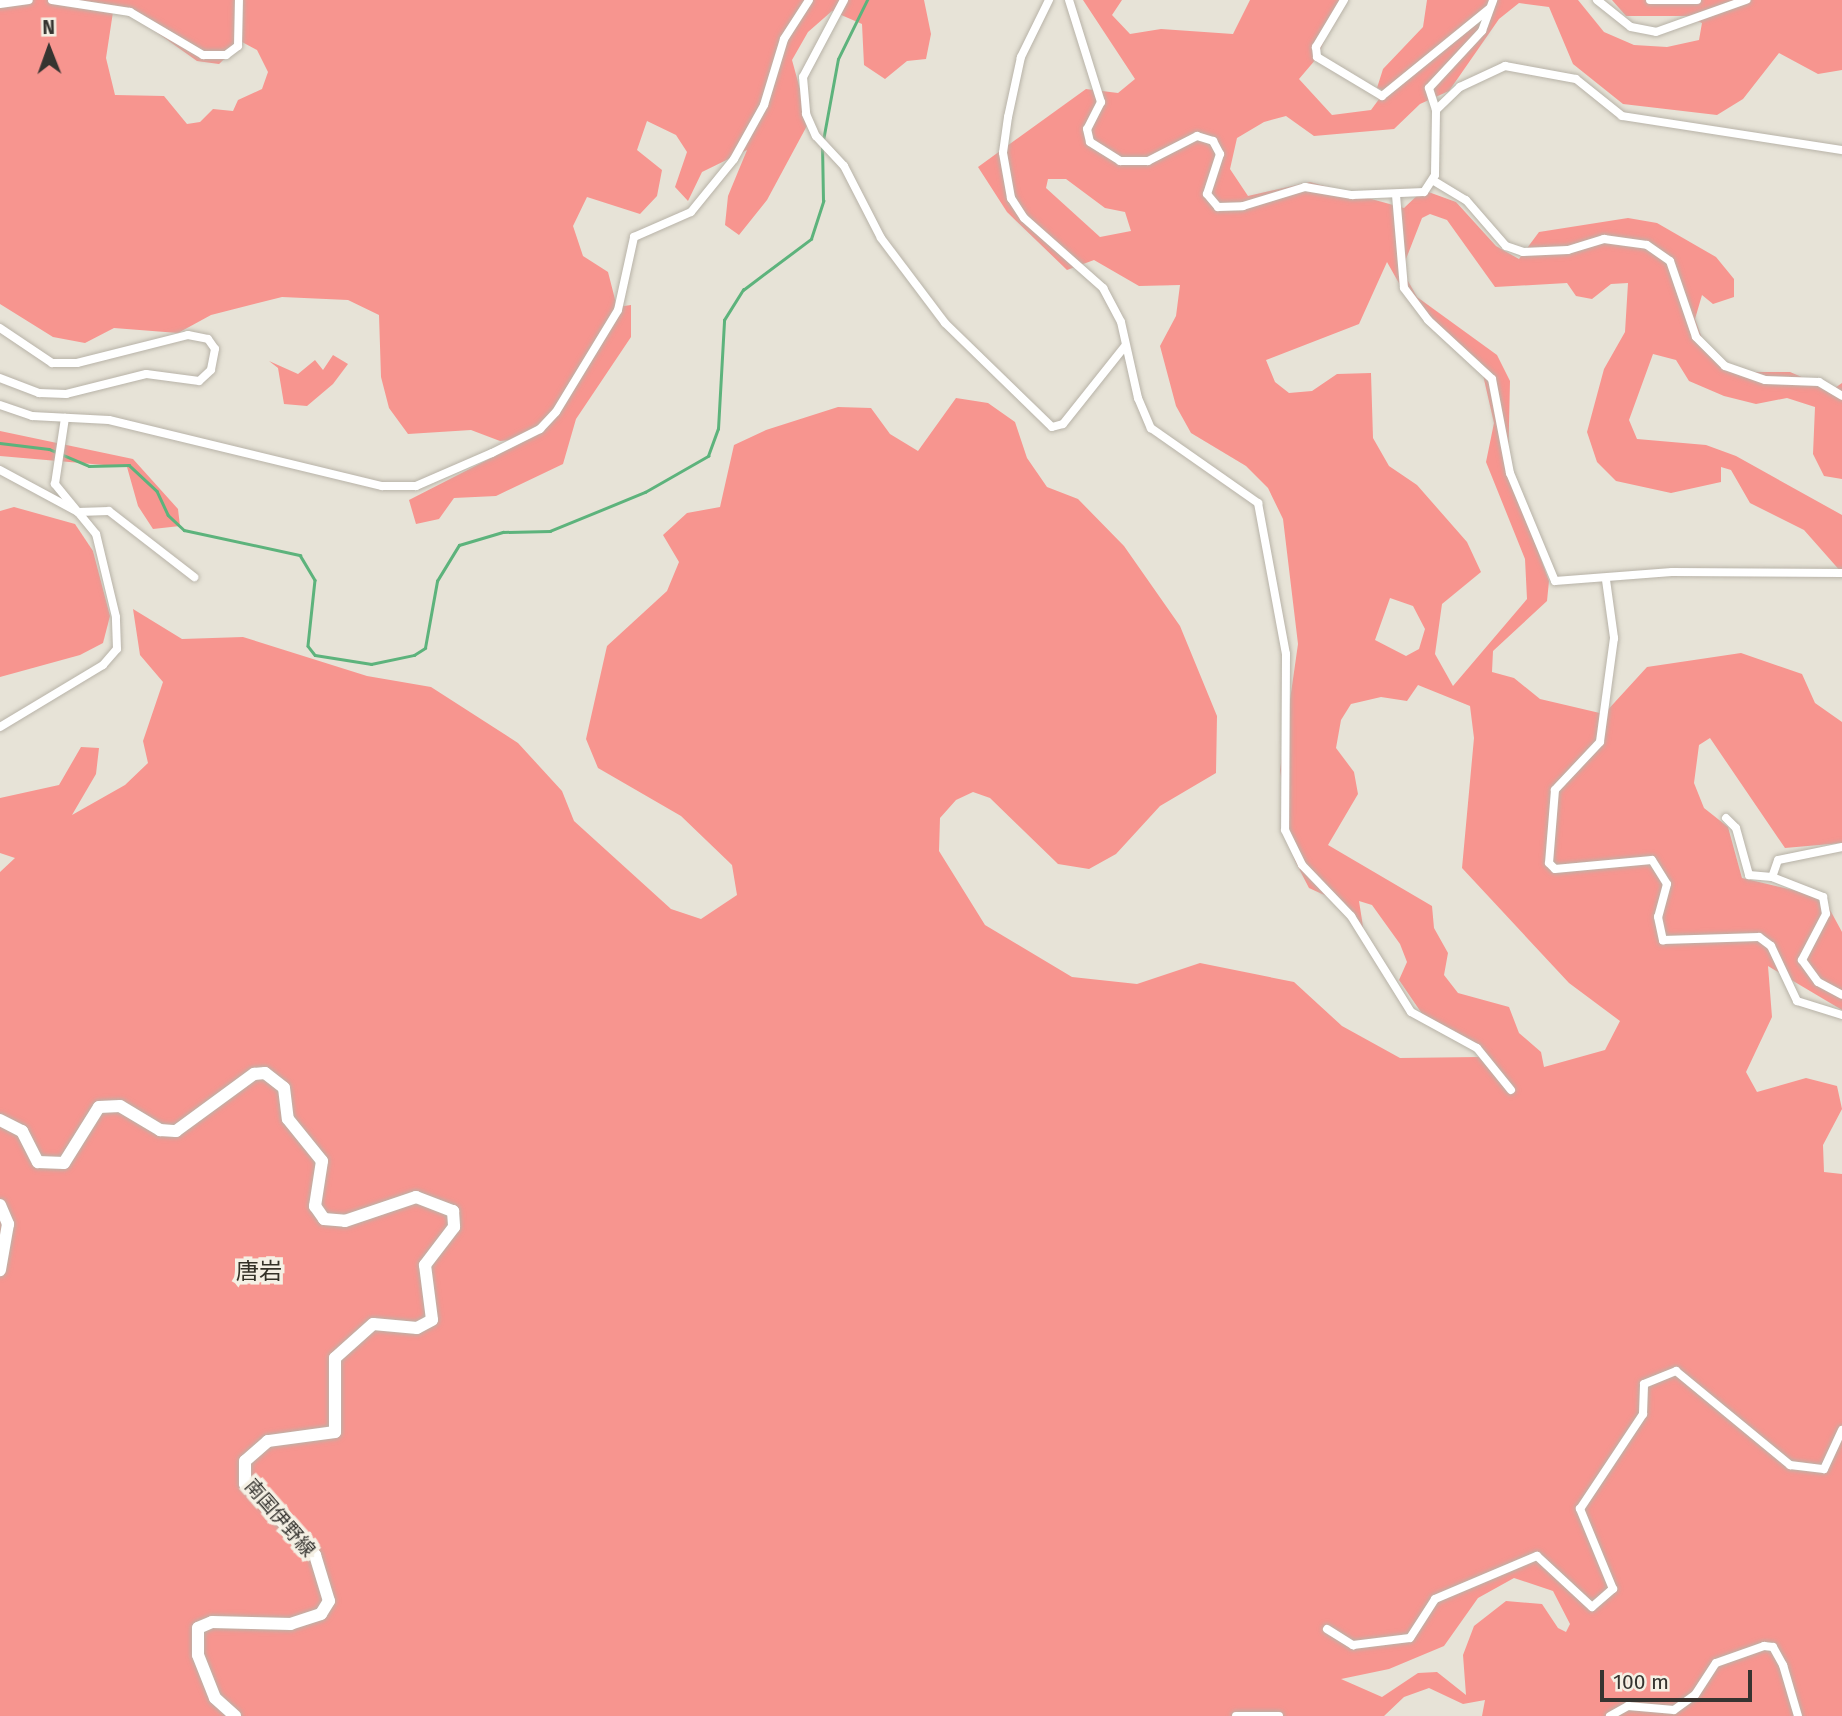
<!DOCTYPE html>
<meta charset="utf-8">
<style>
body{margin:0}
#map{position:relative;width:1842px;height:1716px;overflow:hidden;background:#e7e3d7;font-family:"Fira Sans","Noto Sans JP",sans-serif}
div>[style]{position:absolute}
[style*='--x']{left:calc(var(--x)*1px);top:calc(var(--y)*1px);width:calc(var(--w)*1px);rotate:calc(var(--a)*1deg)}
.forest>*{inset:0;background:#f7958f}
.stream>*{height:2.5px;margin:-1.25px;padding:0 1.25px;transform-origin:1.25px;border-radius:1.25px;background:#5db37c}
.roads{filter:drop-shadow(0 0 2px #b8b3a8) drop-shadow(0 0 2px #b8b3a8)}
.minor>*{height:8px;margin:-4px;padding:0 4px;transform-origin:4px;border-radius:4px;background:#fff}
.primary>*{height:12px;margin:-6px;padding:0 6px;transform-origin:6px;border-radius:6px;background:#fff}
span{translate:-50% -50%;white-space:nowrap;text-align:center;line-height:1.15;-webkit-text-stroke:7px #f5f0e4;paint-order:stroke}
.street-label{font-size:19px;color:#363430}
.quarter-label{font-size:23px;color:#343127}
.north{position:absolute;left:14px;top:14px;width:70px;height:70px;-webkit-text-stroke:5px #f5f0e4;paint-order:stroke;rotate:359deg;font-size:19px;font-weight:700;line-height:28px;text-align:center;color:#363430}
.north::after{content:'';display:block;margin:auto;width:24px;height:32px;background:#363430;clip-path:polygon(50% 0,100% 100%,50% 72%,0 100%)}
.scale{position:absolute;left:1600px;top:1670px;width:152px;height:32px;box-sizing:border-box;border:4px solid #363430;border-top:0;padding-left:9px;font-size:21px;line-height:24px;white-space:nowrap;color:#363430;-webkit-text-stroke:5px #f5f0e4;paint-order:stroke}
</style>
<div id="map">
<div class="forest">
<i style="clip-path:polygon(evenodd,0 0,924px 0,931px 34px,926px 59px,907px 61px,885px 79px,864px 65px,862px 24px,832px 11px,808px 32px,792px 60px,809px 122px,767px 200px,739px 235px,725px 225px,728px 196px,747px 150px,702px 172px,688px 201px,675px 187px,687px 152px,676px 135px,647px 121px,637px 150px,662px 170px,657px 196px,640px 214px,587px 197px,573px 226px,583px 256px,608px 272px,617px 307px,631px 305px,631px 337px,576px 419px,563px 464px,496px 496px,454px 498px,439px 519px,416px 524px,409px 500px,530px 438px,500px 441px,471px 430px,408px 434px,389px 408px,381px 377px,379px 315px,348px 300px,282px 297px,211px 315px,178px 333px,114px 328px,85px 343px,53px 337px,0 304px,0 0,113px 12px,128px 12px,197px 61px,219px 64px,242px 42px,257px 50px,268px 72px,262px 89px,238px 100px,233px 111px,213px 109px,200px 122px,187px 124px,164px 96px,115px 95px,106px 58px,113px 12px)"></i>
<i style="clip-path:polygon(evenodd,1083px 0,1122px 0,1112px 15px,1130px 34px,1161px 29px,1233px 34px,1250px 0,1343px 0,1316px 59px,1299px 79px,1332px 115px,1371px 110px,1385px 91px,1377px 88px,1383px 69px,1423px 27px,1427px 0,1578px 0,1604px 32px,1634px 45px,1667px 47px,1699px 40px,1702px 23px,1688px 16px,1626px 16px,1612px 0,1842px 0,1842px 70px,1818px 74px,1779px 53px,1743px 99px,1717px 115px,1623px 104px,1573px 64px,1549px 7px,1519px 3px,1499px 19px,1449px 91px,1420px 104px,1394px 129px,1314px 136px,1286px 116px,1264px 122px,1237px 138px,1230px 169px,1248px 196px,1310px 182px,1404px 208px,1423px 190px,1456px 202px,1496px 246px,1519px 259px,1539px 232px,1628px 218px,1657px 223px,1716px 257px,1734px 279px,1734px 297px,1713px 304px,1702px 295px,1695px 319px,1703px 341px,1734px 372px,1790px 372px,1832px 390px,1842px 383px,1842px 479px,1824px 476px,1813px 454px,1815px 407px,1787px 398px,1756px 404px,1724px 396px,1689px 381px,1676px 360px,1653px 354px,1629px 420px,1637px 439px,1706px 445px,1736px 456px,1842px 515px,1842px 573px,1804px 530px,1750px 503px,1731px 470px,1721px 467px,1721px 482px,1671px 493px,1616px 481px,1597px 462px,1587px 432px,1604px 369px,1625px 332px,1628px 283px,1611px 284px,1592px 299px,1576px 296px,1567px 283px,1495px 287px,1447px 220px,1430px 214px,1422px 218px,1406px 259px,1403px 272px,1417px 297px,1497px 355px,1510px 381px,1508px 469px,1549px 581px,1547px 601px,1493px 651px,1492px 672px,1514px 678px,1540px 699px,1604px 714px,1647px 667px,1741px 653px,1802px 674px,1815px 703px,1842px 722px,1842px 843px,1785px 848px,1710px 738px,1699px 745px,1694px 783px,1704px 808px,1728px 827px,1742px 878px,1823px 897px,1842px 932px,1842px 1010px,1768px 966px,1772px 1017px,1746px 1072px,1757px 1092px,1806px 1078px,1837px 1086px,1842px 1109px,1823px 1145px,1824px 1172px,1842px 1174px,1842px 1716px,1482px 1716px,1485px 1700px,1463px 1704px,1429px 1688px,1404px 1697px,1384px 1716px,0 1716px,0 872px,15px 858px,0 853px,0 798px,59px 785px,81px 747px,99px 748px,96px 774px,72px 815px,125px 785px,148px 763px,143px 741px,163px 682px,140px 655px,133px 609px,182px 639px,243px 637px,367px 676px,431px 687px,518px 743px,562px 791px,574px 821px,671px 909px,701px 919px,737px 895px,732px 865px,681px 816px,598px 768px,586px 739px,607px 646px,667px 591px,679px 562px,663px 535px,687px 513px,720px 507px,734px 445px,766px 430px,838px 407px,871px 408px,890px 434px,918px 451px,956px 398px,988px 403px,1015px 422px,1027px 458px,1047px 487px,1078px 499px,1124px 546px,1180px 626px,1217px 716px,1216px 773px,1160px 806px,1116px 854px,1089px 869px,1058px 864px,990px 798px,973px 792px,956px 800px,940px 818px,939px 851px,985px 925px,1072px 977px,1137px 984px,1200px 963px,1294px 982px,1342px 1026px,1400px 1058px,1479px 1057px,1471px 1041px,1429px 1024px,1399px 980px,1407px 962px,1400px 944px,1372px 905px,1359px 901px,1364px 933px,1344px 904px,1309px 888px,1294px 859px,1280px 770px,1298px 644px,1283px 519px,1268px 488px,1246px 466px,1191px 433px,1176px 406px,1160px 346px,1176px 316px,1180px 285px,1139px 286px,1094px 260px,1067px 270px,1007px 212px,978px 167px,1086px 89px,1118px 93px,1135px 79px,1083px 0,1048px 179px,1066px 179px,1105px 208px,1125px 212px,1131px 231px,1100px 237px,1046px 188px,1048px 179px,1083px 0,1387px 262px,1409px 301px,1480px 362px,1494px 423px,1486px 462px,1525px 559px,1527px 599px,1453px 686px,1435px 654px,1442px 604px,1481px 572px,1467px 542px,1417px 485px,1389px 466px,1373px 438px,1371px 373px,1337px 374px,1312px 391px,1289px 393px,1275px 382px,1266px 360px,1359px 324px,1387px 262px,1083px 0,1390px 598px,1413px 606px,1425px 629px,1419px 649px,1406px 656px,1375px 640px,1390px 598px,1083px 0,1418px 685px,1470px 706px,1474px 738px,1462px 868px,1569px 983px,1620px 1021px,1605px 1050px,1544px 1067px,1541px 1052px,1519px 1033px,1509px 1007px,1458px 993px,1444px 975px,1448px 953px,1434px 928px,1432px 906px,1328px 845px,1358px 794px,1354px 772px,1336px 748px,1341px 720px,1351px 704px,1381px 697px,1407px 701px,1418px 685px,1083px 0,1514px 1578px,1553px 1591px,1570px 1624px,1566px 1632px,1558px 1628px,1542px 1604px,1506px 1601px,1474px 1626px,1463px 1655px,1466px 1695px,1437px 1672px,1418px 1673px,1382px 1697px,1341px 1679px,1389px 1669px,1444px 1646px,1478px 1598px,1514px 1578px)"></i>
<i style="clip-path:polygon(333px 355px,348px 364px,333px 384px,307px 406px,284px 404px,278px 368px,269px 361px,298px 374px,315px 360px,323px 370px)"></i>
<i style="clip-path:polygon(0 431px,133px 459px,178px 509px,180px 526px,153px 529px,138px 506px,127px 467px,0 456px)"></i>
<i style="clip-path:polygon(14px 507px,75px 524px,93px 551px,110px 616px,103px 643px,80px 655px,0 677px,0 511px)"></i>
</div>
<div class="stream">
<i style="--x:0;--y:443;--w:49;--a:7"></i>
<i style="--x:49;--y:449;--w:43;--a:23"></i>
<i style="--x:89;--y:466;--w:40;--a:-1.4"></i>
<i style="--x:129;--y:465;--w:38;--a:43"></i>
<i style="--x:157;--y:491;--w:26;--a:65"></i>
<i style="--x:168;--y:515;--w:22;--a:43"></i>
<i style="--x:184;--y:530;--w:119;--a:12.2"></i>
<i style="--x:300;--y:555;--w:29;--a:59"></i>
<i style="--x:315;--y:580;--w:66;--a:96.1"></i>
<i style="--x:308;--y:646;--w:11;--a:52"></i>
<i style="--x:315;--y:655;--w:57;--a:9.1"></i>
<i style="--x:371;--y:664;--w:44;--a:-11.8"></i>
<i style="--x:414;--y:655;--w:13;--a:-32"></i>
<i style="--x:425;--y:648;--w:68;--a:-79.8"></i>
<i style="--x:437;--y:581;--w:42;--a:-58.6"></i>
<i style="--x:459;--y:545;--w:46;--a:-16.5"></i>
<i style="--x:503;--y:532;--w:47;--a:-1.2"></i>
<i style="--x:550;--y:531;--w:103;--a:-22.3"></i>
<i style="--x:645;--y:492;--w:73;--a:-29.7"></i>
<i style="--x:708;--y:456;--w:29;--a:-70"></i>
<i style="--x:718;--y:429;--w:109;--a:-86.8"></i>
<i style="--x:724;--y:320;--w:36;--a:-58"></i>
<i style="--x:743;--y:290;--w:85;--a:-36.9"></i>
<i style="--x:811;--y:239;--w:40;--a:-72"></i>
<i style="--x:823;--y:201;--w:55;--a:-91"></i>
<i style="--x:822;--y:146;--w:88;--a:-79.6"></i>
<i style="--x:838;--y:59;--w:66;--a:-63.8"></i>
</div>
<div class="roads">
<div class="minor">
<i style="--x:52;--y:0;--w:79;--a:8.7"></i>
<i style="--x:130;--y:12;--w:85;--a:30.5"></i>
<i style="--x:203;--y:55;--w:23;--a:0"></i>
<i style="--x:226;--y:55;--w:15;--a:-37"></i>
<i style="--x:238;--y:46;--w:46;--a:-88.8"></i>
<i style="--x:844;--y:0;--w:87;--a:118"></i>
<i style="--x:803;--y:77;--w:37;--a:85"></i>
<i style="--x:806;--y:114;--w:24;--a:66"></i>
<i style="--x:816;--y:136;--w:41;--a:47"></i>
<i style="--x:844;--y:166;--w:81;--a:62.8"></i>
<i style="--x:881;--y:238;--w:106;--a:53"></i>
<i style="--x:945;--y:323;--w:149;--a:44.2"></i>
<i style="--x:1052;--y:427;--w:11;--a:-15"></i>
<i style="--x:1063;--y:424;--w:100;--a:-51.5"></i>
<i style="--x:1049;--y:0;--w:64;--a:116.2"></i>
<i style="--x:1021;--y:57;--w:61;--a:102.2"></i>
<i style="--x:1008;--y:117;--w:36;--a:98"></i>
<i style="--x:1003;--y:153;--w:46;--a:79.9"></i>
<i style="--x:1011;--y:198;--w:24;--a:57"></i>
<i style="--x:1024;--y:218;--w:106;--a:41.5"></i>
<i style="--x:1103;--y:288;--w:38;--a:62"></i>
<i style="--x:1121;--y:322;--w:78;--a:77.4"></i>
<i style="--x:1138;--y:398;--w:33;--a:67"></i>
<i style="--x:1151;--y:428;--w:131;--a:35"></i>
<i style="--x:1258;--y:503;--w:154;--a:79.5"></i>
<i style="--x:1286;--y:654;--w:176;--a:90.3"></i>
<i style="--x:1285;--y:830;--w:39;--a:64"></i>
<i style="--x:1302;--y:865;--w:71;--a:46.1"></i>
<i style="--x:1351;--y:916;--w:113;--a:58"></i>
<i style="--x:1411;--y:1012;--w:75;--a:28.6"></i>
<i style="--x:1477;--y:1048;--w:54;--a:51"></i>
<i style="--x:1069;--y:0;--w:107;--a:72.6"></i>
<i style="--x:1101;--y:102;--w:30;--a:117"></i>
<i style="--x:1087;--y:129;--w:13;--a:77"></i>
<i style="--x:1090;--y:142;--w:36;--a:32"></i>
<i style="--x:1120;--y:161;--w:28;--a:0"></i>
<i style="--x:1148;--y:161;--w:55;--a:-27"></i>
<i style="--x:1197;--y:136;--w:17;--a:17"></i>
<i style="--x:1213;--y:141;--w:15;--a:62"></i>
<i style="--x:1220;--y:154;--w:42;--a:108"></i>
<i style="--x:1207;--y:194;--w:17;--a:50"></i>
<i style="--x:1218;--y:207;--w:25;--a:-2"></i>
<i style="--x:1243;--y:206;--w:65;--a:-17"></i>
<i style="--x:1305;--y:187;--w:48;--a:9.7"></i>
<i style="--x:1352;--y:195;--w:72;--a:-2.4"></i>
<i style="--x:1424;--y:192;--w:20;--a:-57"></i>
<i style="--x:1435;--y:175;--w:65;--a:-89.1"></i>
<i style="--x:1436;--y:110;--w:23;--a:-108"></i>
<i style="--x:1429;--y:88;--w:78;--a:-47.1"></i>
<i style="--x:1482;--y:31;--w:33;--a:-70"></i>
<i style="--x:1344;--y:0;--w:55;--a:120.8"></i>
<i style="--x:1316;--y:47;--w:10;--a:84"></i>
<i style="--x:1317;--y:57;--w:76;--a:31"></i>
<i style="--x:1382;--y:96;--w:138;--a:-39.1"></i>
<i style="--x:1597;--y:0;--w:43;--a:38.5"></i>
<i style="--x:1631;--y:27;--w:25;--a:11"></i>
<i style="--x:1656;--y:32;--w:96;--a:-19.6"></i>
<i style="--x:1650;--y:0;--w:47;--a:0"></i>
<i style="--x:0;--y:4;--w:29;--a:-8"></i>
<i style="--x:1436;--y:110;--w:33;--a:-44"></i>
<i style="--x:1460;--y:87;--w:50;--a:-25"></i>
<i style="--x:1505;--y:66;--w:72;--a:10.4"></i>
<i style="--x:1576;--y:79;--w:59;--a:38.8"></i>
<i style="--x:1622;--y:116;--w:223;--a:8.8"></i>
<i style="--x:1434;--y:181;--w:37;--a:31"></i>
<i style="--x:1466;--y:200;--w:61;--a:49"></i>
<i style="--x:1506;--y:246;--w:18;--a:19"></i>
<i style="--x:1523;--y:252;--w:45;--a:-2.5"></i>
<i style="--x:1568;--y:250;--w:38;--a:-17"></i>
<i style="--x:1604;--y:239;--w:43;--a:7.9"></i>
<i style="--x:1647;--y:245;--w:28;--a:35"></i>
<i style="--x:1670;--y:261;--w:80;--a:71.1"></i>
<i style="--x:1696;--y:337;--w:41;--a:45"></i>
<i style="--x:1725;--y:366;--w:42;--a:19.3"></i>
<i style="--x:1765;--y:380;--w:54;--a:2.1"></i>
<i style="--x:1819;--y:382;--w:27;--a:31"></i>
<i style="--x:1396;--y:195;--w:93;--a:85.1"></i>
<i style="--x:1404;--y:288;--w:40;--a:53"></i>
<i style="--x:1428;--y:320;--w:87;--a:42.7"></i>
<i style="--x:1492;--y:379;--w:96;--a:79.2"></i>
<i style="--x:1510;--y:473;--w:117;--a:67.4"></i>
<i style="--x:1555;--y:581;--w:117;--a:-4.4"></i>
<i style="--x:1672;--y:572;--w:170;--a:0.3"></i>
<i style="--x:0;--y:328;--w:63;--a:33.9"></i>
<i style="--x:52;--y:363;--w:25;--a:0"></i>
<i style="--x:77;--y:363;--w:114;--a:-14.2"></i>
<i style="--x:188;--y:335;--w:20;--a:11"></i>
<i style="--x:208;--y:339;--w:12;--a:55"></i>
<i style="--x:215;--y:349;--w:21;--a:101"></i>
<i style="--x:211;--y:370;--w:16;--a:137"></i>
<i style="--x:199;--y:381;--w:53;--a:-172.5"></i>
<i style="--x:146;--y:374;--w:82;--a:166"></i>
<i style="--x:66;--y:394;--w:27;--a:-178"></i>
<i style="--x:39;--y:393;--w:42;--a:-159"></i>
<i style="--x:0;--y:405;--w:34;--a:19"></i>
<i style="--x:32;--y:416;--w:77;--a:3"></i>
<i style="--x:109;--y:420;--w:281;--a:13.6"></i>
<i style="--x:382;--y:486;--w:34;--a:0"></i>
<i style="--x:416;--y:486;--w:83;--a:-23.5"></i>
<i style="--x:492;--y:453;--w:54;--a:-26.6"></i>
<i style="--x:540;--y:429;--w:23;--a:-47"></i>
<i style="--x:556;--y:412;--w:119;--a:-58.7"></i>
<i style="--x:618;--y:310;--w:75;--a:-77.6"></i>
<i style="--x:634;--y:237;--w:62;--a:-23.7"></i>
<i style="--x:691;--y:212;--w:68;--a:-50.9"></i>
<i style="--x:734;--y:159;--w:62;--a:-60.9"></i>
<i style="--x:764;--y:105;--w:69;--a:-73.1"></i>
<i style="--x:784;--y:39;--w:46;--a:-57.3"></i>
<i style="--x:0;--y:470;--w:89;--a:28.3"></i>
<i style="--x:78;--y:512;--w:31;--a:-2"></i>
<i style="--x:109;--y:511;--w:108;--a:37.8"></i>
<i style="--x:1606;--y:580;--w:59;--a:82.1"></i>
<i style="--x:1614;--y:638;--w:105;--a:97.7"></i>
<i style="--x:1600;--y:742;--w:66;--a:133.2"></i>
<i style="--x:1555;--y:790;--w:73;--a:94.7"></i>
<i style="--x:1549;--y:863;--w:8;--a:45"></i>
<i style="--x:1555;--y:869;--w:97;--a:-5.3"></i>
<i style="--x:1652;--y:860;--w:28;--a:58"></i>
<i style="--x:1667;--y:884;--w:34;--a:105"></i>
<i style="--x:1658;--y:917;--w:24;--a:78"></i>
<i style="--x:1663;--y:940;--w:96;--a:-1.8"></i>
<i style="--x:1759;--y:937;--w:15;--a:37"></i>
<i style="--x:1771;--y:946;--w:61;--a:64.7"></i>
<i style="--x:1797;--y:1001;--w:47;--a:17.3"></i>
<i style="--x:0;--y:727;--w:120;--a:-31"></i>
<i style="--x:103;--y:665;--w:21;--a:-49"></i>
<i style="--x:117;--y:649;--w:32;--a:-92"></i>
<i style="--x:116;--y:617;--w:85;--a:-103.5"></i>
<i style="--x:96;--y:534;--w:65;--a:-129.4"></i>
<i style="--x:55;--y:484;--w:67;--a:-81.4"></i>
<i style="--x:1726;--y:818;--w:14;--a:45"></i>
<i style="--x:1736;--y:828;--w:49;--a:74.5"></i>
<i style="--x:1749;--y:875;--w:23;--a:5"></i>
<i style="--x:1842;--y:847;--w:65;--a:168.5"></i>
<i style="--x:1778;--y:860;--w:18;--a:109"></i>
<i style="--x:1772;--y:877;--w:55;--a:21.4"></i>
<i style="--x:1823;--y:897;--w:17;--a:80"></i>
<i style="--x:1826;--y:914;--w:52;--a:117.6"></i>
<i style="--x:1802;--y:960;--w:27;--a:54"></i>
<i style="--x:1818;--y:982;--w:27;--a:28"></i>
<i style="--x:1327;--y:1629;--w:31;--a:32"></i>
<i style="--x:1353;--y:1645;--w:57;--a:-7"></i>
<i style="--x:1410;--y:1638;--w:46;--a:-57.3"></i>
<i style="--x:1435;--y:1599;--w:111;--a:-22.9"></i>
<i style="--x:1537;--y:1556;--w:75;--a:42.8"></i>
<i style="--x:1592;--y:1607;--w:28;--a:-41"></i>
<i style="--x:1613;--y:1589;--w:87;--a:-112.4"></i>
<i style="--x:1580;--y:1509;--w:114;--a:-56.4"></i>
<i style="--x:1643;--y:1414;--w:30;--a:-88"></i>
<i style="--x:1644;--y:1384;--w:35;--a:-22"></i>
<i style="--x:1676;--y:1371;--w:148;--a:39.5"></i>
<i style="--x:1790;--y:1465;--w:34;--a:7"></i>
<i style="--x:1824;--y:1469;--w:43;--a:-65.2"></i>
<i style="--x:1236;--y:1716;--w:43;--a:0"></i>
<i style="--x:1610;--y:1716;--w:21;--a:-29"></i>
<i style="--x:1628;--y:1706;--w:46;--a:5"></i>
<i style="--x:1674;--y:1710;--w:26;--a:-36"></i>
<i style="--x:1695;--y:1695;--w:38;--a:-57"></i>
<i style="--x:1716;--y:1663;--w:51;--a:-19.5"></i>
<i style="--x:1764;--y:1646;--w:9;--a:6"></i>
<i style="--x:1773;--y:1647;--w:21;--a:61"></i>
<i style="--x:1783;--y:1665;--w:53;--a:73.6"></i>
</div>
<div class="primary">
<i style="--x:0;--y:1120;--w:25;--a:27"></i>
<i style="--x:22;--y:1131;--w:35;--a:63"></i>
<i style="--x:38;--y:1162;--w:26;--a:2"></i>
<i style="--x:64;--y:1163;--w:66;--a:-58"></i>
<i style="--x:99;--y:1107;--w:21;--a:-3"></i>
<i style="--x:120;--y:1106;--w:47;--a:31"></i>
<i style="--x:160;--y:1130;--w:16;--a:4"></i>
<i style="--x:176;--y:1131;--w:97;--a:-36.2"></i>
<i style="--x:254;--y:1074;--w:11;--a:-5"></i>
<i style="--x:265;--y:1073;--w:24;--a:38"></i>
<i style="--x:284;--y:1088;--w:31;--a:83"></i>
<i style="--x:288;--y:1119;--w:54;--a:51"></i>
<i style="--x:322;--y:1161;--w:46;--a:98.8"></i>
<i style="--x:315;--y:1206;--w:16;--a:55"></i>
<i style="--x:324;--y:1219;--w:21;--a:5"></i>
<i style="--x:345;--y:1221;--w:75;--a:-18.7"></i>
<i style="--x:416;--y:1197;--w:40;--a:21"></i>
<i style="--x:453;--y:1211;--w:16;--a:86"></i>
<i style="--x:454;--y:1227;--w:48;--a:127.3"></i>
<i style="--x:425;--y:1265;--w:55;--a:82.7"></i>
<i style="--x:432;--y:1320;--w:17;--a:152"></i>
<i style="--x:417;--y:1328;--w:44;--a:-174.8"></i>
<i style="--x:373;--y:1324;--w:51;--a:138.2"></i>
<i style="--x:335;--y:1358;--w:74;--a:90"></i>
<i style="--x:335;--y:1432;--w:68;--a:172.3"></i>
<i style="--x:268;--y:1441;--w:30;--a:139"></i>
<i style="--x:245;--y:1461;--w:23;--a:90"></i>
<i style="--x:245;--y:1484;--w:100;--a:45.4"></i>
<i style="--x:315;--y:1555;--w:48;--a:73.1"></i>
<i style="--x:329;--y:1601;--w:15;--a:122"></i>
<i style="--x:321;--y:1614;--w:32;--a:162"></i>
<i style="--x:291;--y:1624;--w:79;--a:-178.5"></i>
<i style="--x:212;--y:1622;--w:15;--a:157"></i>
<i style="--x:198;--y:1628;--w:27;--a:90"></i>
<i style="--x:198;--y:1655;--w:46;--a:68.4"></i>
<i style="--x:215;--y:1698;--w:27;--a:42"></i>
<i style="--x:0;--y:1205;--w:21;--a:67"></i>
<i style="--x:8;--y:1224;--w:47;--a:99.9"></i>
</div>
</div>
<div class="street-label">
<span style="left:280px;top:1518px;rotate:49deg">南国伊野線</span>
</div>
<div class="quarter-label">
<span style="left:259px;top:1271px">唐岩</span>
</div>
<div class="north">N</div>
<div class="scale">100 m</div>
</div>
